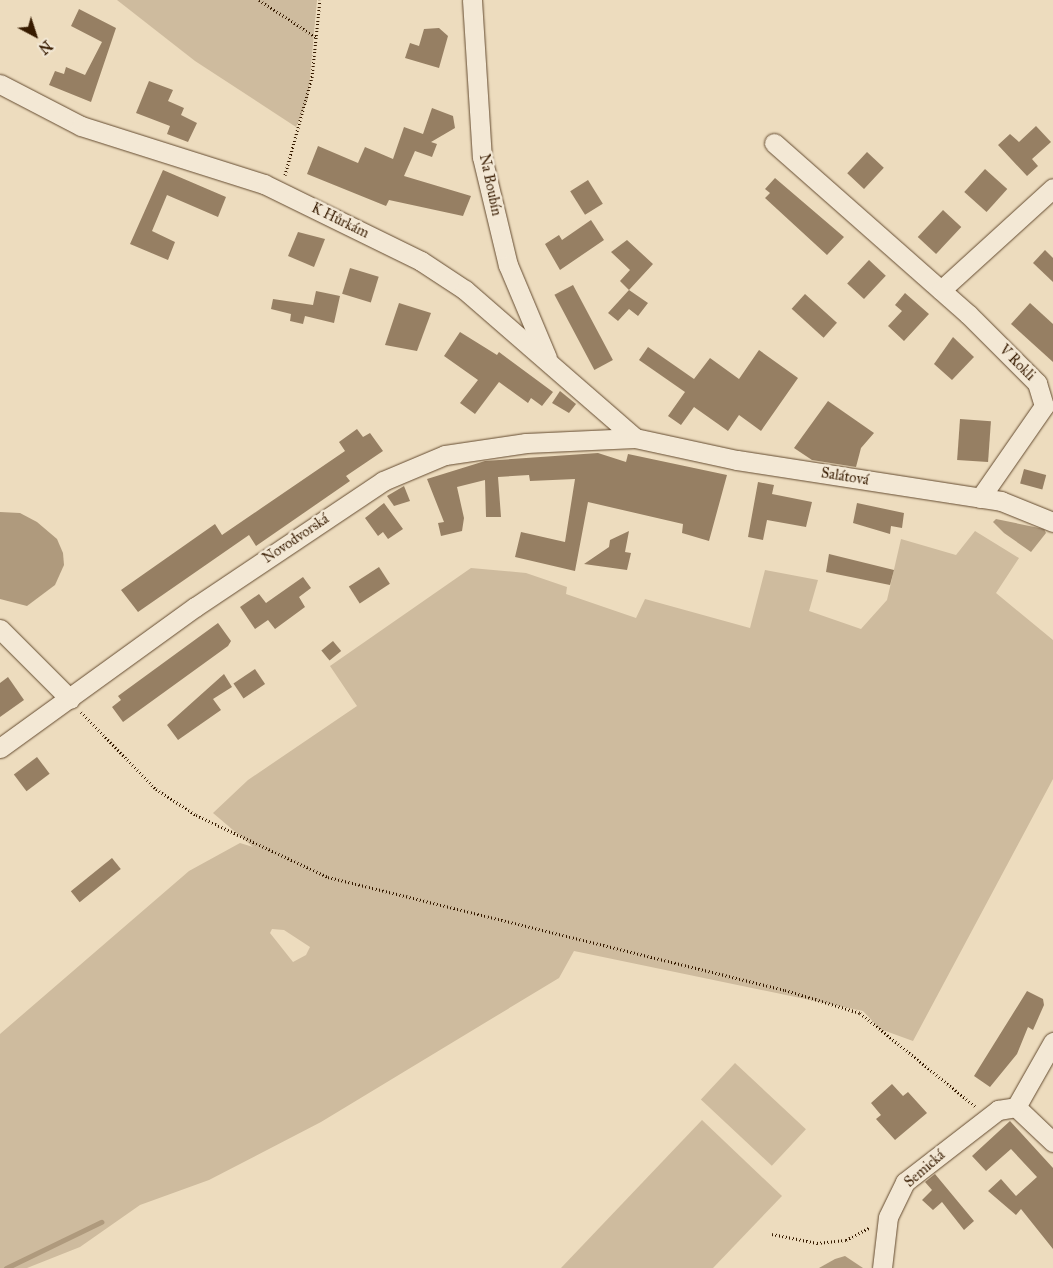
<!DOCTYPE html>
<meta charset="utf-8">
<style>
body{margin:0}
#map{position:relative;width:1053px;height:1268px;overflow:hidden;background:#eddcbe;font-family:"IM FELL Great Primer",serif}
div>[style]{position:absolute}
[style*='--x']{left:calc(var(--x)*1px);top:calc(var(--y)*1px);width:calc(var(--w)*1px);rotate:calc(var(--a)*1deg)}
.green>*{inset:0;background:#cebb9e;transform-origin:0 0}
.water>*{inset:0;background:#af9a7d}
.stream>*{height:5px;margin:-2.5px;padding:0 2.5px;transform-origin:2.5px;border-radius:2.5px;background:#af9a7d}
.building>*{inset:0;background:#967f63;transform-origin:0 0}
.path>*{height:3px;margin-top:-1.5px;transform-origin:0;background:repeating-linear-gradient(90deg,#371b00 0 1px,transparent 0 3.5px)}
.roads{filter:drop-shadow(0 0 1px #644b30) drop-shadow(0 0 1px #644b30)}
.minor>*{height:19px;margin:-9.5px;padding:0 9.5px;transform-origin:9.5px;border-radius:9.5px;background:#f3e8d5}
span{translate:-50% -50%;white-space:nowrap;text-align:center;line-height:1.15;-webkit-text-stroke:5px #f3e8d5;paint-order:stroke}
.street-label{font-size:14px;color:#371b00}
.north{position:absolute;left:10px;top:10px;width:50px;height:50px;-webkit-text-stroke:4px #f3e8d5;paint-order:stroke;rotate:140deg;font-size:14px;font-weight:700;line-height:20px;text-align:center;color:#371b00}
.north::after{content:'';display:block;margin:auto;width:18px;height:22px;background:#371b00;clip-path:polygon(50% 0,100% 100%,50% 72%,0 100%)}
</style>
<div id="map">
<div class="green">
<i style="clip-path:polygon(117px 0,317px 0,308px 99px,296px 127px,195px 61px)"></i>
<i style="clip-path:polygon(evenodd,975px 531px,1019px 558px,996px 593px,1053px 640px,1053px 779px,913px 1041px,880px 1029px,863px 1011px,574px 951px,559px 978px,321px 1122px,209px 1180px,140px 1205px,80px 1247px,27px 1268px,0 1268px,0 1034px,189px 871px,240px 843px,253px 847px,213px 813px,248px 780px,357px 706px,330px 666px,471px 568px,526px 573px,567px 587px,566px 594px,636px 618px,645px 599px,750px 628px,765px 570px,818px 580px,809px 611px,861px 629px,887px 600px,901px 539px,956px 555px,975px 531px,272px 929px,284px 930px,310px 947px,306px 955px,293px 962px,270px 933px,272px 929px)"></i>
<i style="left:735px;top:1063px;width:97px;height:50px;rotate:43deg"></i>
<i style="clip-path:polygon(702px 1120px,782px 1196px,713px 1268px,561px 1268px)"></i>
</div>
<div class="water">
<i style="clip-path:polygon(0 512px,20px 513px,37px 522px,57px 539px,63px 553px,64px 565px,55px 585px,27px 606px,0 599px)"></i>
<i style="clip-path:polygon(996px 519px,1044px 529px,1046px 533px,1031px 552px,1004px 533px,993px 522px)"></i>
<i style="clip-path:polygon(845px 1256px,863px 1268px,819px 1268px,835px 1259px)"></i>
</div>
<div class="stream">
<i style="--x:6;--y:1268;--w:106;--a:-25.8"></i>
</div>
<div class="building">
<i style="clip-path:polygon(79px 9px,116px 28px,91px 102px,49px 85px,55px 71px,64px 74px,66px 67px,85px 75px,102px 42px,71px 26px)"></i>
<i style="clip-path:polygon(439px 28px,448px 36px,439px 68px,405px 58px,410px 43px,419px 46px,424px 29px)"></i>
<i style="clip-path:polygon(149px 81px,173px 90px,168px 101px,184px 108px,181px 115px,197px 123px,188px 142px,167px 134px,170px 126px,136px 113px)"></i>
<i style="clip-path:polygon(432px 108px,453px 116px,455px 128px,431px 142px,437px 144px,432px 157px,415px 151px,404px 176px,471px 196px,463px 216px,389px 200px,386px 206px,307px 174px,318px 146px,358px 163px,365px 147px,393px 159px,404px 127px,423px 134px)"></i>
<i style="clip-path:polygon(1036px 126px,1051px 142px,1032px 159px,1038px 166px,1027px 176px,998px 145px,1010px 134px,1019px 142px)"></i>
<i style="left:867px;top:152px;width:23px;height:29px;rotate:43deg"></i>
<i style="left:985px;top:169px;width:30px;height:31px;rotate:42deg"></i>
<i style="clip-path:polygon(163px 170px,226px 197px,218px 217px,167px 195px,152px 231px,175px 242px,168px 260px,130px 244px)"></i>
<i style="clip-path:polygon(775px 178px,844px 237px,827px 255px,765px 198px,770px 193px,765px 189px)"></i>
<i style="left:588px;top:180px;width:28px;height:21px;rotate:58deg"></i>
<i style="left:943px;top:210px;width:25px;height:37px;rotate:43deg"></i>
<i style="clip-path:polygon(591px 220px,604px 240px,560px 270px,545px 244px,559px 235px,562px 240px)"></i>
<i style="clip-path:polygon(298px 232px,325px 239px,314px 267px,288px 256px)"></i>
<i style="clip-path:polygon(627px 240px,653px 264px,629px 290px,620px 281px,630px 270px,611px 252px)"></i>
<i style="clip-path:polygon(1045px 250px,1053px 258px,1053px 282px,1033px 263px)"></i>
<i style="left:869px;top:260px;width:23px;height:32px;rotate:43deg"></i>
<i style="left:350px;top:268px;width:30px;height:27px;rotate:17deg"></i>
<i style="left:573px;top:285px;width:85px;height:21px;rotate:62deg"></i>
<i style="clip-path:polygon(629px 290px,648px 303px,638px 316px,629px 309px,618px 321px,608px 313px)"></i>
<i style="clip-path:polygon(316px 291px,340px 296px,334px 323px,305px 316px,303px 324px,290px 321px,291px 314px,271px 309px,273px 299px,313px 305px)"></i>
<i style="clip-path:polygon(905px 293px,929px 314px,904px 341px,888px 326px,902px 311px,895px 305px)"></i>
<i style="left:805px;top:294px;width:43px;height:20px;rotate:42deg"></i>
<i style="clip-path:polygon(399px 303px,431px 313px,417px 351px,385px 345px)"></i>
<i style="clip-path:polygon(1030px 303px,1053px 324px,1053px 362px,1011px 324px)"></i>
<i style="clip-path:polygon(460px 332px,497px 355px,499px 352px,553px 392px,542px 406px,531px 398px,528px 403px,499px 382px,475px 414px,460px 403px,478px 380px,444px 356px)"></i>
<i style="clip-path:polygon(953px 337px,974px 357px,952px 380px,934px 364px)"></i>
<i style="clip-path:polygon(648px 347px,694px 379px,710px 358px,739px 379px,759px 350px,798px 378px,761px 431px,739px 415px,728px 431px,694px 407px,681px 425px,668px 416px,685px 392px,639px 360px)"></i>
<i style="clip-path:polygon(560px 391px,576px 404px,569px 413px,552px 403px)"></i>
<i style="clip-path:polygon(828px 401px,874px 433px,861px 448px,856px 467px,812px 460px,794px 448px)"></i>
<i style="left:960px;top:419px;width:31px;height:41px;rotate:4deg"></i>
<i style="clip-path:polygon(357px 429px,363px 437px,370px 433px,383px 451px,346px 476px,350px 481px,256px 546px,249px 535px,138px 612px,121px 590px,215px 524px,222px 535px,345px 451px,339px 442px)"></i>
<i style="clip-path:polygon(598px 453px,626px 462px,628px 454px,727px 475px,709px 541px,682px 533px,683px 524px,588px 502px,575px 571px,515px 557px,521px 532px,565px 542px,575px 479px,530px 481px,529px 475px,498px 477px,501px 517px,486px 517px,485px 480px,457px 487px,464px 518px,462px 531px,441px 536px,438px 523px,444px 522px,427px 479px,485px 461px)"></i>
<i style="left:1024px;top:469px;width:23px;height:15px;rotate:15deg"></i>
<i style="clip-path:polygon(758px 482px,774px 485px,772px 494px,812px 502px,806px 527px,767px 520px,763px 540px,748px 537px)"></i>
<i style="clip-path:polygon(404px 486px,410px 501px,394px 506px,387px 496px)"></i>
<i style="clip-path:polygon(384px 503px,403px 529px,388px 539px,383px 532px,378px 536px,365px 518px)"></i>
<i style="clip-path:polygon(857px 503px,904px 513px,902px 528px,891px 526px,890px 534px,853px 523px)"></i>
<i style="clip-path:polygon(629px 531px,625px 552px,631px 553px,627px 570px,584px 564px,609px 547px,610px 540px)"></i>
<i style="clip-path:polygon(829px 554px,894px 570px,890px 585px,826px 572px)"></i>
<i style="left:379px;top:567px;width:20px;height:36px;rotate:57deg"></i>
<i style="clip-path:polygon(303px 577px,311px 588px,299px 597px,305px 607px,275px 629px,268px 620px,255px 629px,240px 607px,259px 594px,266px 603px)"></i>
<i style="clip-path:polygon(218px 623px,231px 641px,228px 646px,123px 722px,112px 707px,121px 700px,118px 696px)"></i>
<i style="left:333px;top:641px;width:13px;height:15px;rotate:51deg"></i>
<i style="left:255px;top:669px;width:18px;height:26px;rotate:56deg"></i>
<i style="clip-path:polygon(224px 674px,232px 687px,213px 699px,221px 710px,178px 740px,167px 725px)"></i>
<i style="clip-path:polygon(8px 677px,24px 700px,0 717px,0 683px)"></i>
<i style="left:37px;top:757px;width:21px;height:29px;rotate:53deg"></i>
<i style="left:112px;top:858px;width:14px;height:53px;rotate:51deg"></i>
<i style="clip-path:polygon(1027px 991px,1043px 999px,1044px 1005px,1033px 1030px,1028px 1027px,1017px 1054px,990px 1087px,974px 1076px)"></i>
<i style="clip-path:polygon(892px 1084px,903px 1096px,908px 1092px,927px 1113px,895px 1140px,876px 1119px,881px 1115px,871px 1103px)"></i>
<i style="clip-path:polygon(1010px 1121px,1053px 1168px,1053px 1249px,1021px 1209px,1016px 1215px,988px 1191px,1001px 1179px,1016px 1196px,1037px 1177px,1011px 1149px,986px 1171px,972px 1156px)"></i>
<i style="clip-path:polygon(935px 1174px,974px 1221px,964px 1230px,942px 1202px,933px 1210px,922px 1200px,932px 1190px,925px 1182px)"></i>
</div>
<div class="path">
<i style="--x:259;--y:0;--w:68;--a:33"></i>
<i style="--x:285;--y:175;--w:102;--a:-74.6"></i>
<i style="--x:312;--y:77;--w:77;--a:-84.1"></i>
<i style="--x:81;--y:712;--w:107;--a:45.8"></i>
<i style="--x:156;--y:789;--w:48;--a:33"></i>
<i style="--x:196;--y:815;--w:146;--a:25.2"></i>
<i style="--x:328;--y:877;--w:471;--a:13.9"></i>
<i style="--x:785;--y:990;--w:78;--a:17"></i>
<i style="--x:860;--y:1013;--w:148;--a:39"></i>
<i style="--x:772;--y:1234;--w:46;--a:11.3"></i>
<i style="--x:817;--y:1243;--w:29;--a:-6"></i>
<i style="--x:846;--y:1240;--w:27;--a:-28"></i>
</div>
<div class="roads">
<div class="minor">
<i style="--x:472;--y:0;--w:157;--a:86.4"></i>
<i style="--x:482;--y:157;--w:111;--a:76.5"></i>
<i style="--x:508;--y:265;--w:101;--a:67.2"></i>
<i style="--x:0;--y:84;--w:91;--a:27.4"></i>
<i style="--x:81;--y:126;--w:192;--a:17.6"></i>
<i style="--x:264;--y:184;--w:175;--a:26.1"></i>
<i style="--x:421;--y:261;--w:53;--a:33.4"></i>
<i style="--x:465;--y:290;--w:225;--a:41"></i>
<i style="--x:774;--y:143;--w:259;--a:41.4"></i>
<i style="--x:968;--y:314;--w:98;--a:45"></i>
<i style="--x:1037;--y:383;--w:24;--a:73"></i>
<i style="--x:1044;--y:406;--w:112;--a:124.8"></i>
<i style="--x:941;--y:290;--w:151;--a:-42.3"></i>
<i style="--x:0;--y:629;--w:99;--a:45"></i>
<i style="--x:0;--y:748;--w:241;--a:-35.9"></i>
<i style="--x:195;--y:607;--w:226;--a:-33.8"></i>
<i style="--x:383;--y:481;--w:67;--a:-22.8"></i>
<i style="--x:445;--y:455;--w:82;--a:-8.4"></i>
<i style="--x:526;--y:443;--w:109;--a:-2.6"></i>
<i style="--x:635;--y:438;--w:104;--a:12.2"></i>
<i style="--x:737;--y:460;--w:267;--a:8.8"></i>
<i style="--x:1001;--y:501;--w:56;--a:22"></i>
<i style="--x:1016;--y:1107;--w:75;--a:-60.4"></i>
<i style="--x:1016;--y:1107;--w:51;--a:43.4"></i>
<i style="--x:882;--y:1268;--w:51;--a:-83.3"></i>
<i style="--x:888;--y:1217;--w:39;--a:-64"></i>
<i style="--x:905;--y:1182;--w:118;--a:-37.7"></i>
<i style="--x:998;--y:1110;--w:18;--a:-9"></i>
</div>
</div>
<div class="street-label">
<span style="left:490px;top:185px;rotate:78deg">Na Boubín</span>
<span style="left:340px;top:221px;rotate:26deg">K Hůrkám</span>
<span style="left:1017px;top:363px;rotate:45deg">V Rokli</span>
<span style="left:845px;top:477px;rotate:9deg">Salátová</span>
<span style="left:296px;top:539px;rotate:-34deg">Novodvorská</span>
<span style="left:925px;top:1169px;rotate:-41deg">Semická</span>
</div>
<div class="north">N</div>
</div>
